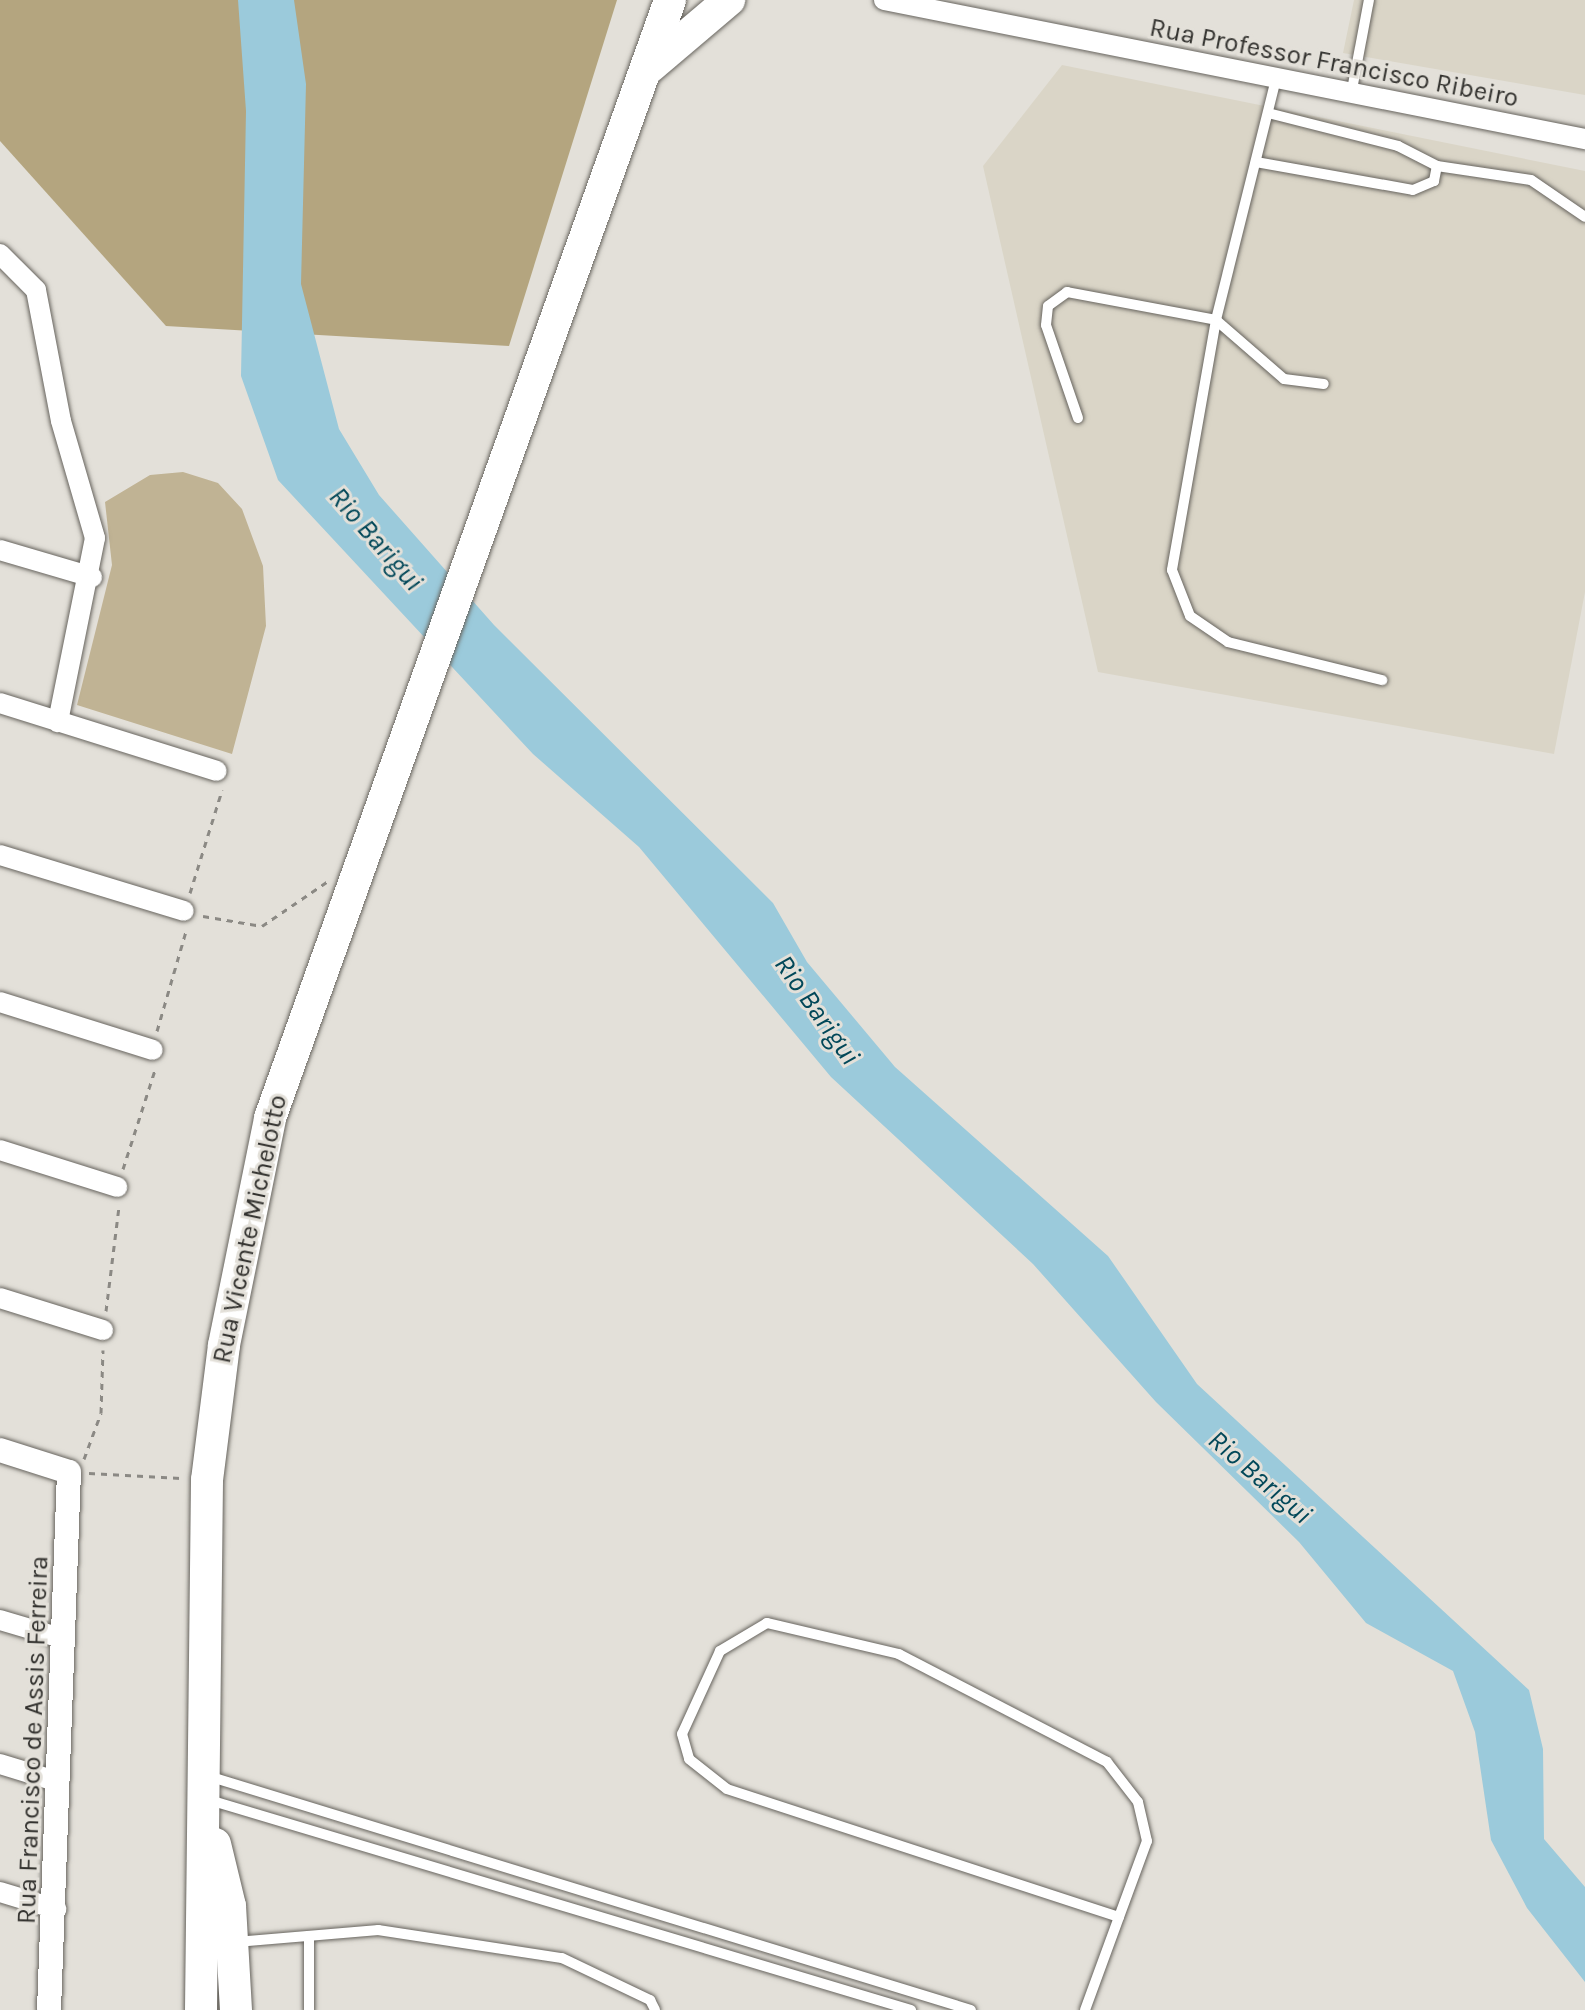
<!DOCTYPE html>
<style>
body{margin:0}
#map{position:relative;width:1585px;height:2010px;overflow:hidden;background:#e3e0d9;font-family:Karla,sans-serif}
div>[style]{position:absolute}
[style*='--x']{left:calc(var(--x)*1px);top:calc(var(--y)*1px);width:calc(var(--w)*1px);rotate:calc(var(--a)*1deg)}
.built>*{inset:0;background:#dad5c7}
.green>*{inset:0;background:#c0b394}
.forest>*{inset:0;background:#b4a57f}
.water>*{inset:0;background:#9bcadb}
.path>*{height:3px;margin-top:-1.5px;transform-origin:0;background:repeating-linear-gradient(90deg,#8b8984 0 6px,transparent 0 12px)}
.roads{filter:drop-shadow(0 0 2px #67645e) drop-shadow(0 0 2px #67645e)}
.service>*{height:10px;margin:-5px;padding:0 5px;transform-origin:5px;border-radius:5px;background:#fff}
.minor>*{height:20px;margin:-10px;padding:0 10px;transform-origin:10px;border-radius:10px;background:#fff}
.tertiary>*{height:24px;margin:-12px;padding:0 12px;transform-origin:12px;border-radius:12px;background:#fff}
.primary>*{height:32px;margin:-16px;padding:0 16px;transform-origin:16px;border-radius:16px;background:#fff}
span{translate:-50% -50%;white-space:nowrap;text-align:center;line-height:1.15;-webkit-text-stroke:6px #e3e0d9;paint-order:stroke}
.street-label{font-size:26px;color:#32312e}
.water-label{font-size:28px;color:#024859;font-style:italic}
</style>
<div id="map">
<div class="built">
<i style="clip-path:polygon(1354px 0,1585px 0,1585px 95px,1343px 53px)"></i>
<i style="clip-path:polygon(1062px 65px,1585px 171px,1585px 592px,1554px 754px,1098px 672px,983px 166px)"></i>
</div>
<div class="green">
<i style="clip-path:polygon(183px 472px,218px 483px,242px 509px,263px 566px,266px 626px,232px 754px,77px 705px,112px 565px,105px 502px,150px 475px)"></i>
</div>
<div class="forest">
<i style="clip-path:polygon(0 0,617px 0,509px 346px,166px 326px,0 141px)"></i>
</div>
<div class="water">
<i style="clip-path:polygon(238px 0,294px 0,306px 84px,301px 284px,339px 429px,379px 495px,494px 625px,773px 903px,807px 962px,895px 1067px,1108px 1256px,1197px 1384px,1529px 1690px,1543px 1749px,1544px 1839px,1585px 1887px,1585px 1982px,1527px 1908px,1491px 1840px,1475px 1732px,1453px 1671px,1366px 1623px,1299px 1542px,1156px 1402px,1033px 1264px,831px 1077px,639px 847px,533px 754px,278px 480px,241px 376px,246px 111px)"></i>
</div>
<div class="path">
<i style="--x:190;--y:893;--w:108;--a:-72.7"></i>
<i style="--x:203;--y:916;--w:60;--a:9.6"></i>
<i style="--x:262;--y:926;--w:80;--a:-34.3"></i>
<i style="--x:157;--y:1031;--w:104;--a:-73.8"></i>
<i style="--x:123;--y:1169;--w:104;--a:-72.1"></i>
<i style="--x:106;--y:1311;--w:105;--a:-82.9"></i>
<i style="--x:84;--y:1459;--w:49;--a:-69.7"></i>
<i style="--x:101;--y:1413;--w:63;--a:-88.2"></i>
<i style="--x:89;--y:1473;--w:92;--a:3.1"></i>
</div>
<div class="roads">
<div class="service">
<i style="--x:1276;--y:79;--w:248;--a:104"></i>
<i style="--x:1216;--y:320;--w:254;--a:100"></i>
<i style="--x:1172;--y:570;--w:49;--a:68.6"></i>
<i style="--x:1190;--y:616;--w:46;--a:34.4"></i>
<i style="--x:1228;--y:642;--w:159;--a:13.9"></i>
<i style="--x:1351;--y:95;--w:97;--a:-79.3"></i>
<i style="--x:1268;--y:113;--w:134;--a:14.2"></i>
<i style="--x:1398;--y:146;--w:44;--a:27.1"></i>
<i style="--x:1437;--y:166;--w:95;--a:8.5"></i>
<i style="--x:1531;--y:180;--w:65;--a:34.4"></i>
<i style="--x:1256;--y:162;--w:159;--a:10.1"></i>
<i style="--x:1413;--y:190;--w:23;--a:-23"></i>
<i style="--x:1434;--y:181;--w:15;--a:-79"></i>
<i style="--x:1078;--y:418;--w:98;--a:-109"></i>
<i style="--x:1046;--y:325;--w:19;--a:-84"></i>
<i style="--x:1048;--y:306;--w:24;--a:-36"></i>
<i style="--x:1067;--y:292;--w:152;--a:10.6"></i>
<i style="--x:1216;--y:320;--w:90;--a:40.9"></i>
<i style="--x:1284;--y:379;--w:40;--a:7.1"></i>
<i style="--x:208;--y:1776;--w:798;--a:17.05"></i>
<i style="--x:206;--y:1799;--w:736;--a:16.66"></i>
<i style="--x:309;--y:1936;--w:74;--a:90"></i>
<i style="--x:236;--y:1942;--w:143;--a:-4.8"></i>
<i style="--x:378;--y:1930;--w:186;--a:8.7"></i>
<i style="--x:562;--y:1958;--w:98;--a:25.5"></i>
<i style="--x:650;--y:2000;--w:11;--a:63"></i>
<i style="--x:1085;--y:2010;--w:99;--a:-69.9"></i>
<i style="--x:1119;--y:1917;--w:81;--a:-69.8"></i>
<i style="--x:1147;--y:1841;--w:40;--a:-103"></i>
<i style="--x:1138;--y:1802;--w:51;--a:-127.8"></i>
<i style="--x:1107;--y:1762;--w:234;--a:-152.6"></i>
<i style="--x:899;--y:1654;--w:136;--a:-166.8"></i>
<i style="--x:767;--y:1623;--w:55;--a:149.2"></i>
<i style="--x:720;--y:1651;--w:91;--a:114.6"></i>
<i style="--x:682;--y:1734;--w:26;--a:74"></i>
<i style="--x:689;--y:1759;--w:48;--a:38.3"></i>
<i style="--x:727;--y:1789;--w:412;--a:18.1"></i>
</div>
<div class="minor">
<i style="--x:884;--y:0;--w:715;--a:11.22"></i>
<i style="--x:0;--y:254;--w:51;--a:45"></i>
<i style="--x:36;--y:290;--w:133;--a:79.2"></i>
<i style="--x:61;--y:421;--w:122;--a:73.8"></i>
<i style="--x:95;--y:538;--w:188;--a:101.4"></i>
<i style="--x:0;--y:550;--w:96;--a:16.4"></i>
<i style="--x:0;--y:703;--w:227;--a:17.4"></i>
<i style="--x:0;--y:855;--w:192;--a:16.9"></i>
<i style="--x:0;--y:1002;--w:160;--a:17.4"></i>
<i style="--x:0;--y:1150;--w:123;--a:17.5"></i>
<i style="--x:0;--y:1298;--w:108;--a:17.3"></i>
<i style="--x:0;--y:1620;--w:67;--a:16.5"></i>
<i style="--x:0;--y:1764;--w:62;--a:17"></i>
<i style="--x:0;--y:1892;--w:59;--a:16.9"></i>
</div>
<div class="tertiary">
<i style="--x:0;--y:1450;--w:72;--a:17.7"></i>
<i style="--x:69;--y:1472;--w:538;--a:92.13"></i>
</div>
<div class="primary">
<i style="--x:650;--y:67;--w:104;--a:-40.3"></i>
<i style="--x:215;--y:1844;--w:64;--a:76.4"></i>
<i style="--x:230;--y:1906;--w:104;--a:86.7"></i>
<i style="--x:201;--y:2010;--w:530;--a:-89.35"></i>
<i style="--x:207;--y:1480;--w:136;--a:-82.8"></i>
<i style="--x:224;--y:1345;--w:232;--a:-78.5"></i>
<i style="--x:270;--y:1118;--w:1187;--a:-70.31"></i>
</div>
</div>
<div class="street-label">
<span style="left:1334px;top:63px;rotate:11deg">Rua Professor Francisco Ribeiro</span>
<span style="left:250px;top:1229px;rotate:-78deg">Rua Vicente Michelotto</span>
<span style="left:33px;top:1740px;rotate:-88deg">Rua Francisco de Assis Ferreira</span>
</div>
<div class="water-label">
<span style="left:376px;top:539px;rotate:49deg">Rio Barigui</span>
<span style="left:817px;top:1010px;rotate:55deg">Rio Barigui</span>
<span style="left:1260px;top:1477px;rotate:41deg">Rio Barigui</span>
</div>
</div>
